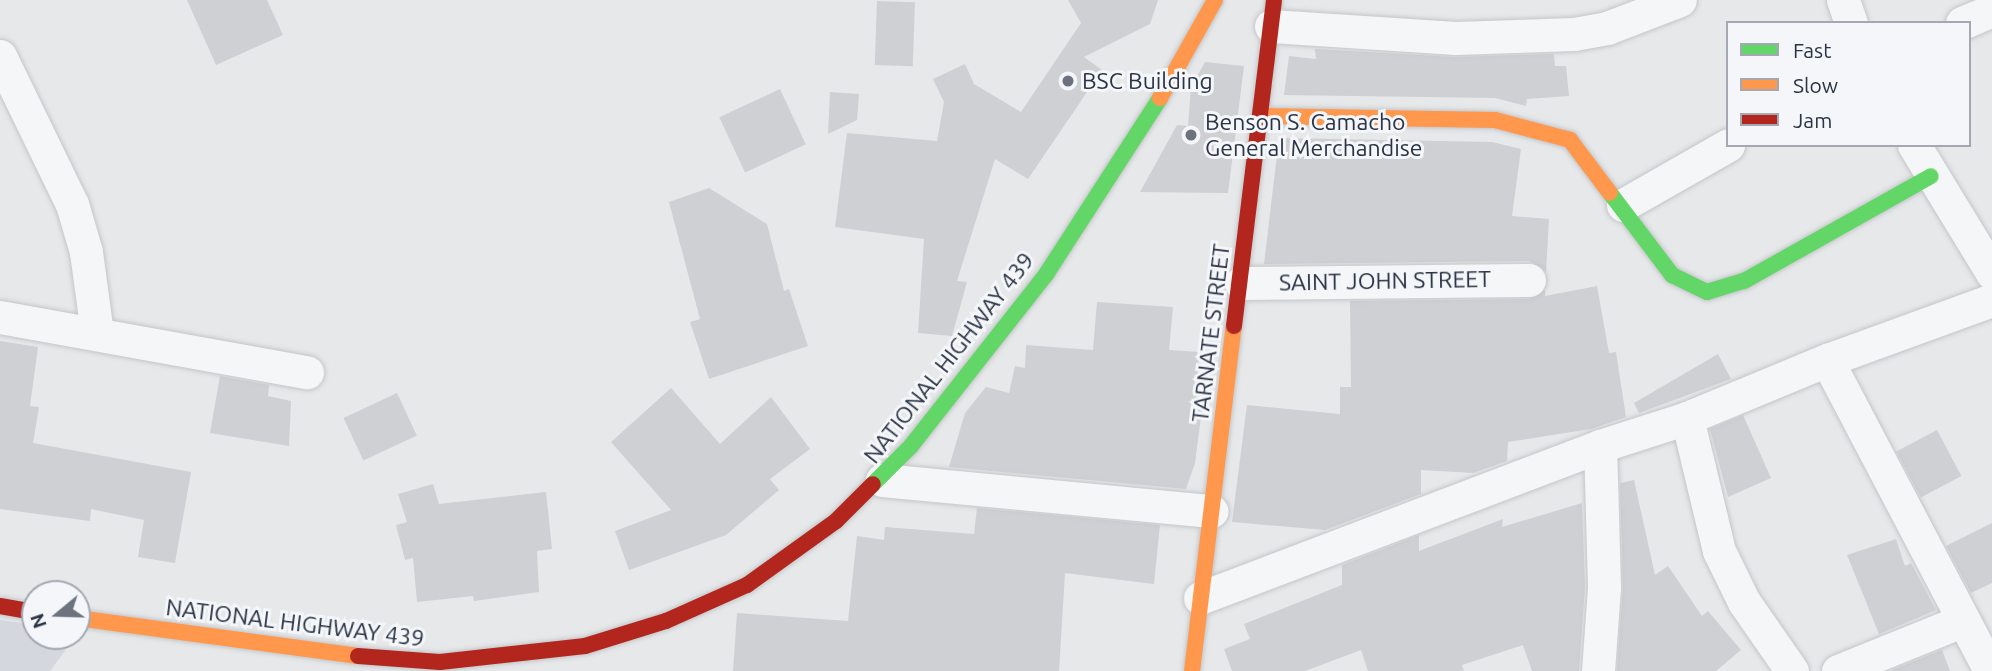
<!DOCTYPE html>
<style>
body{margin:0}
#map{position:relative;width:1992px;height:671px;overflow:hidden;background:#e6e8ea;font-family:Ubuntu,sans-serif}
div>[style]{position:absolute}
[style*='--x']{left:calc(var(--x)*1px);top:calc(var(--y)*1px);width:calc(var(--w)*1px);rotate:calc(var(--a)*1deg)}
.built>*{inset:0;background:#d4d7dd}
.building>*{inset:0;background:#ced0d3;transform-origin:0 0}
.roads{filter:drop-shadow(0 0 2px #c4c6c8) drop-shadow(0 0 2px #c4c6c8)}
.street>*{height:33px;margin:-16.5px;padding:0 16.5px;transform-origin:16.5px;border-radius:16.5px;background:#f5f6f7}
.fast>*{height:16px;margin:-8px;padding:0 8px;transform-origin:8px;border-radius:8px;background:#63d668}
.slow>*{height:16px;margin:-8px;padding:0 8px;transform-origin:8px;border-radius:8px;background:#ff974d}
.jam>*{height:16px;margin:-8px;padding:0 8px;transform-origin:8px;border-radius:8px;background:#b3261e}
.dots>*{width:19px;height:19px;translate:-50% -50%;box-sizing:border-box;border:4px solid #f4f6f9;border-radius:50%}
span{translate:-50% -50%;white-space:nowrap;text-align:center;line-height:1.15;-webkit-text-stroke:6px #f4f6f9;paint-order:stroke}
.poi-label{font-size:23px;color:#2b3445}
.left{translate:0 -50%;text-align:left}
.street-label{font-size:23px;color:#2b3445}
.legend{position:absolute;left:1726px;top:21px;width:245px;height:126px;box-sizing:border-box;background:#f4f6f9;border:2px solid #a4a8b1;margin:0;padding:9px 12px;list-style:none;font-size:21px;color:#2b3445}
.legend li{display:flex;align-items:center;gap:14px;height:35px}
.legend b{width:35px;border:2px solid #a4a8b1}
.north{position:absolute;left:21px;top:580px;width:70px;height:70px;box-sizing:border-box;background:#f4f6f9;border:2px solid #a4a8b1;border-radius:50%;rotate:251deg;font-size:19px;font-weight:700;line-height:28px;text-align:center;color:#2b3445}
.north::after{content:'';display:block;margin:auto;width:24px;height:32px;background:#6c737f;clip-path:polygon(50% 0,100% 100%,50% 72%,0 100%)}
</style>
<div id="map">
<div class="built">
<i style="clip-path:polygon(0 620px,35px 625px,35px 636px,76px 636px,50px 671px,0 671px)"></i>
</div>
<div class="building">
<i style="clip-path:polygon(187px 0,267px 0,283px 35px,216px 65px)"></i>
<i style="clip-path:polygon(1068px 0,1158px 0,1150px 24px,1084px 57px,1102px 70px,1028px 179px,995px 159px,957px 281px,967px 282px,952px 336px,918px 333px,924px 239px,835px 227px,847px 133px,937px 141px,944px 102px,933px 79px,965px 64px,974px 84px,1021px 112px,1081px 23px)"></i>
<i style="left:877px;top:1px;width:38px;height:64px;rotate:2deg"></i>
<i style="clip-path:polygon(1315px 49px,1455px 57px,1554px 54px,1555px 66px,1566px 66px,1569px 96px,1527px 99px,1526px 106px,1495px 98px,1284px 95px,1289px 56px,1316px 59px)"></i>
<i style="clip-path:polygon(1205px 62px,1244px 66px,1228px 193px,1140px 192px,1177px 125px,1188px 126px,1191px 87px)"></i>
<i style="left:780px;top:89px;width:61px;height:67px;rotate:65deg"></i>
<i style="clip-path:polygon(830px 92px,859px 94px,857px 120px,828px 134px)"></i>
<i style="clip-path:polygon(1279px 138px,1492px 142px,1521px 149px,1512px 216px,1549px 219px,1546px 272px,1529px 261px,1264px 264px)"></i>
<i style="clip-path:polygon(709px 188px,767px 224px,784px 291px,789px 289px,808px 346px,709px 379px,690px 322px,700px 319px,669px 202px)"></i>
<i style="clip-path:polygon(1597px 286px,1609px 353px,1616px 352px,1626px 417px,1591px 429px,1508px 442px,1507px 461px,1473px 473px,1421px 470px,1421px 494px,1325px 530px,1232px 522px,1247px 405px,1340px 414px,1340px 387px,1351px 387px,1350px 301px,1529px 299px,1545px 290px,1545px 296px)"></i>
<i style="clip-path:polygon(1097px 302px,1173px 307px,1169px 350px,1199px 352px,1196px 400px,1203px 401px,1195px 463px,1186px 489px,949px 467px,965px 413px,986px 387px,1009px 393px,1015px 366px,1025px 368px,1026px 345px,1093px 350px)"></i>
<i style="clip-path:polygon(0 341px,38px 347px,30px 406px,39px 407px,33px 443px,191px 472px,175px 563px,138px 557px,144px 520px,91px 509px,90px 521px,0 509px)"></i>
<i style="clip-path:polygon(1718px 354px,1731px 379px,1639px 413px,1634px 403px)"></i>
<i style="clip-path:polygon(220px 376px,269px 385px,268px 396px,291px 401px,289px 446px,210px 433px)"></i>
<i style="clip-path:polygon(671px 388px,720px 444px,771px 397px,810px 449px,770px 479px,779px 490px,726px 535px,629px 570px,615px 531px,671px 510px,611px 442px)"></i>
<i style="left:397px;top:393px;width:47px;height:59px;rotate:65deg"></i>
<i style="clip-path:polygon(1743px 415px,1771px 478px,1728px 497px,1710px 429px)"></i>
<i style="left:1937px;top:430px;width:52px;height:46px;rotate:62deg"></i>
<i style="clip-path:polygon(1634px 480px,1655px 575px,1668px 566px,1702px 616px,1708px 611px,1741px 650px,1716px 671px,1617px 671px,1623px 587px,1620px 483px)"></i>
<i style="clip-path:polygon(433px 484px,439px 504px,546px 492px,552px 549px,537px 551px,539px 592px,474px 601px,473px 596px,417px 602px,413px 558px,405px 560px,396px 525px,407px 522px,398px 494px)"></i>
<i style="clip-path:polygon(1582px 503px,1585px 587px,1579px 671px,1532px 671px,1523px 645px,1462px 665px,1464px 671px,1368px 671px,1361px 650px,1305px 671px,1232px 671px,1224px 649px,1250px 639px,1244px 624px,1342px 585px,1342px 565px,1419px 535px,1419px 551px,1503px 519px,1502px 527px)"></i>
<i style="clip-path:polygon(977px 508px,1160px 525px,1154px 584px,1065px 573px,1059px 671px,733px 671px,737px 613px,848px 621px,857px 536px,884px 540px,885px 527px,974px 534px)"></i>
<i style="clip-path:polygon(1992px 523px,1992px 583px,1971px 593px,1946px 546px)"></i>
<i style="clip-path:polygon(1896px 539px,1905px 566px,1911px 563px,1936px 610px,1879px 634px,1847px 555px)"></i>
<i style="clip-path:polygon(1942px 650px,1950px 671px,1892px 671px,1892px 670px)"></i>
</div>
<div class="roads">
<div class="street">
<i style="--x:1843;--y:0;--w:24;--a:71"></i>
<i style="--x:1962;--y:23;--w:33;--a:-23"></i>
<i style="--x:1271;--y:26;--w:185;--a:3.7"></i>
<i style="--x:1456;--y:38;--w:118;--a:-1.9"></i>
<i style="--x:1574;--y:34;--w:34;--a:-10"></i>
<i style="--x:1607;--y:28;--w:78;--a:-21"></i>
<i style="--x:0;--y:56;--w:165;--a:64.1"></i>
<i style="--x:72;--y:204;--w:50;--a:73.7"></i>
<i style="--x:86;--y:252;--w:82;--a:82.3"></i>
<i style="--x:1914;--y:145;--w:150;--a:58.6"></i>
<i style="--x:1623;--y:205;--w:121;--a:-29.7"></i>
<i style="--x:1241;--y:283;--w:288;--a:-0.6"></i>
<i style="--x:0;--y:317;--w:312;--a:10.2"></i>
<i style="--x:1827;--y:360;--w:351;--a:62.3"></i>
<i style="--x:882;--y:480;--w:331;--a:5.4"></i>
<i style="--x:1200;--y:598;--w:428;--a:-20.8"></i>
<i style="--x:1600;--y:446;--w:91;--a:-17.8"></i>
<i style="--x:1598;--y:671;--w:84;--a:-85.9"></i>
<i style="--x:1604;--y:587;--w:141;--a:-91.6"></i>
<i style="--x:1792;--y:671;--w:84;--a:-124.8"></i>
<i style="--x:1744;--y:602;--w:57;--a:-116.1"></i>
<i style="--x:1719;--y:551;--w:137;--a:-103.5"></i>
<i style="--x:1687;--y:418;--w:152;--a:-22.5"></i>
<i style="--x:1827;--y:360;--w:176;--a:-20"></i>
<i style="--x:1838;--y:671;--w:134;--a:-22"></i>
</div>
<div class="fast">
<i style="--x:1610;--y:193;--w:103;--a:52.9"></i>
<i style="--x:1672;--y:275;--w:39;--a:26"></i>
<i style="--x:1707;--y:292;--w:39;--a:-17"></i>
<i style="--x:1744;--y:281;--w:214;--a:-29.3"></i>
<i style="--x:873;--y:484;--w:54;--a:-45"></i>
<i style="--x:911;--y:446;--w:220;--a:-51.8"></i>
<i style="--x:1047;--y:273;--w:208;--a:-57.1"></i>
</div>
<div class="slow">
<i style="--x:1160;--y:98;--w:112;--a:-60.7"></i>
<i style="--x:1260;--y:116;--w:235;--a:1"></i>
<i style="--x:1495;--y:120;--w:78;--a:14.9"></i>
<i style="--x:1570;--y:140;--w:66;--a:53"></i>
<i style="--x:77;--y:618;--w:284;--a:7.7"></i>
<i style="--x:1192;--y:671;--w:348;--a:-83.1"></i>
</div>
<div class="jam">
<i style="--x:1234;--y:326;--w:328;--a:-83"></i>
<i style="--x:0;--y:606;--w:36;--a:10"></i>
<i style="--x:358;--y:656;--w:82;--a:4.2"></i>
<i style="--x:440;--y:662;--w:146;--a:-6.3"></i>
<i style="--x:585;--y:646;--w:85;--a:-17.2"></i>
<i style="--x:666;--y:621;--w:89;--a:-24"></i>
<i style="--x:747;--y:585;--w:110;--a:-35.7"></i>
<i style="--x:836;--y:521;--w:52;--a:-45"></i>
</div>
</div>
<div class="dots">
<i style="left:1068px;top:81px;background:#6c737f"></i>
<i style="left:1191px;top:135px;background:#6c737f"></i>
</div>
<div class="poi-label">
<span class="left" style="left:1082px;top:81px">BSC Building</span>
<span class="left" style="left:1205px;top:135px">Benson S. Camacho<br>General Merchandise</span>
</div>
<div class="street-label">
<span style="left:1385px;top:281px;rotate:-1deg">SAINT JOHN STREET</span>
<span style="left:1211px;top:333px;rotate:-83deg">TARNATE STREET</span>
<span style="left:949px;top:358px;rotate:-52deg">NATIONAL HIGHWAY 439</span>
<span style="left:295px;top:623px;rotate:7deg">NATIONAL HIGHWAY 439</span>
</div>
<ul class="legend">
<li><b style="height:9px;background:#63d668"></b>Fast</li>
<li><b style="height:9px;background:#ff974d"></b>Slow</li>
<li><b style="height:9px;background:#b3261e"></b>Jam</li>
</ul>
<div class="north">N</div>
</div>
